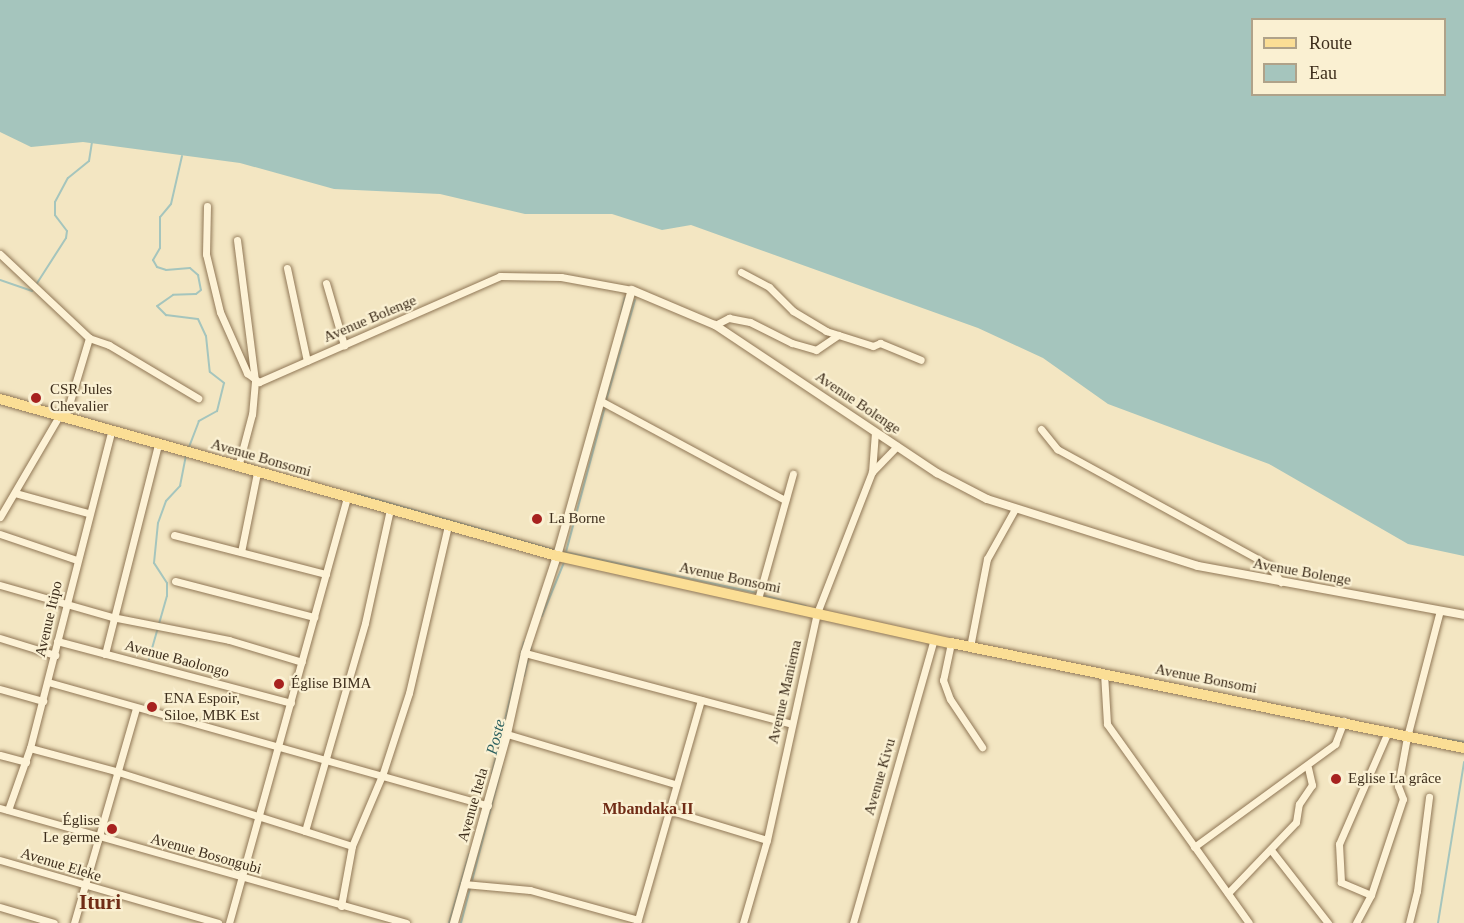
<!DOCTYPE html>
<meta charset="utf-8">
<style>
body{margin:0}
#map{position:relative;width:1464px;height:923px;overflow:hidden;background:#f3e6c2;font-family:"Times New Roman",serif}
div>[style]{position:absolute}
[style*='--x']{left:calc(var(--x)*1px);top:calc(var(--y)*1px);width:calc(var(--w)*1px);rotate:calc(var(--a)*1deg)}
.water>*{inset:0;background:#a5c5bd}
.stream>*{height:2px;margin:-1px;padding:0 1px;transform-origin:1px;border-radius:1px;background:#a5c5bd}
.roads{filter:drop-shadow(0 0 2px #907756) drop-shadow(0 0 2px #907756)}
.minor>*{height:7px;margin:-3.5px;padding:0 3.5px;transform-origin:3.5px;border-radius:3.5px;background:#fdf2d6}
.tertiary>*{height:8px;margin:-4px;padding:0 4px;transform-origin:4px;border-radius:4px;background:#fdf2d6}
.primary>*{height:10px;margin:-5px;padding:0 5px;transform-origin:5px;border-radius:5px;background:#fbde95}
.dots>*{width:16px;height:16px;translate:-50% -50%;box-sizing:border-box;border:3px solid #faf0d2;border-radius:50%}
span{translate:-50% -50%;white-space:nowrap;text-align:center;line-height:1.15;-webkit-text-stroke:4.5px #faf0d2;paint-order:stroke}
.street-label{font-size:15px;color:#3e2e1c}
.poi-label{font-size:15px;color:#3e2e1c}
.left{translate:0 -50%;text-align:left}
.right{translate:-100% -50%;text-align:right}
.water-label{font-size:16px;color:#2a5f5e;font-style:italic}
.neighbourhood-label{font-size:16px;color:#702c16;font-weight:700}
.district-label{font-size:21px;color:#702c16;font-weight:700}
.legend{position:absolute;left:1251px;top:18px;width:195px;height:78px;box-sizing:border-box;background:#faf0d2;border:2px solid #afa289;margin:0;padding:8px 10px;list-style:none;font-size:18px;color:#3e2e1c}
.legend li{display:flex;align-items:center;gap:12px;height:30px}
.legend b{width:30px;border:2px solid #afa289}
</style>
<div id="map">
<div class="water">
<i style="clip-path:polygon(evenodd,0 0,1464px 0,1464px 556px,1408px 544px,1269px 464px,1108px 404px,1043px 358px,978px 328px,691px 225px,662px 230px,612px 214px,525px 214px,440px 194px,334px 189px,240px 163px,83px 142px,31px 147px,0 132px,0 0,1252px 20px,1444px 20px,1444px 94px,1252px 94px,1252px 20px)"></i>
</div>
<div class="stream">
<i style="--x:182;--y:156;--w:49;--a:102.9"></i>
<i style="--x:171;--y:204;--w:17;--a:130"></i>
<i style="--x:160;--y:217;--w:31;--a:90"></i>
<i style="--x:160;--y:248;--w:14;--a:120"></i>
<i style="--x:153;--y:260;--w:8;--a:60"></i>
<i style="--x:157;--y:267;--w:9;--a:18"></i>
<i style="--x:166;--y:270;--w:24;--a:-5"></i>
<i style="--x:190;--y:268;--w:11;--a:41"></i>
<i style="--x:198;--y:275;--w:15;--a:79"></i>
<i style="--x:201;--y:290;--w:6;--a:141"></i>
<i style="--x:196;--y:294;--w:23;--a:178"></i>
<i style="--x:173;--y:295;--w:19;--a:145"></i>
<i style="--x:157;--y:306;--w:13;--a:45"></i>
<i style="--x:166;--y:315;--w:32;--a:7"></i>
<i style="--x:198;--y:319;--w:19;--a:65"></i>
<i style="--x:206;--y:336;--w:36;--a:84"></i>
<i style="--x:210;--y:372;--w:18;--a:38"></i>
<i style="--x:224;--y:383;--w:29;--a:104"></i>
<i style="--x:217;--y:411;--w:21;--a:151"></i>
<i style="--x:199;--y:421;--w:28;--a:111"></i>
<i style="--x:0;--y:280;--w:34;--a:19"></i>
<i style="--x:32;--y:291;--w:63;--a:-57.3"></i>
<i style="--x:66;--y:238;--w:7;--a:-82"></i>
<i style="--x:67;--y:231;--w:20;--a:-127"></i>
<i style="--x:55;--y:215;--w:13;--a:-90"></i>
<i style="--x:55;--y:202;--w:27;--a:-62"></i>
<i style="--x:68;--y:178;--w:27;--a:-39"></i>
<i style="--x:89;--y:161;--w:20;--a:-81"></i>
<i style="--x:621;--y:314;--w:17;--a:-77"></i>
<i style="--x:606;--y:401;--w:105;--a:-74"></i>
<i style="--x:358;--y:494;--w:205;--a:15.9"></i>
<i style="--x:555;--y:550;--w:207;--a:12"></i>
<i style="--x:566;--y:552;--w:151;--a:-75"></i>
<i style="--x:762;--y:595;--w:45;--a:14"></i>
<i style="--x:542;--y:616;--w:61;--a:-67.7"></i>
<i style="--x:149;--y:659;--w:66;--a:-74.1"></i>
<i style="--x:167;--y:596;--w:13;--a:-90"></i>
<i style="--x:167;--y:583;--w:24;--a:-123"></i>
<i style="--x:154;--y:563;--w:40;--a:-84.3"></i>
<i style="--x:158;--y:523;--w:23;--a:-70"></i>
<i style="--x:166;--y:501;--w:21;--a:-47"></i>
<i style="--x:180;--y:486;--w:31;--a:-79"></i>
<i style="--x:524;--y:676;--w:30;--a:-76"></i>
<i style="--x:1434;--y:737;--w:30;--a:9"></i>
<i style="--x:492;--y:773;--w:135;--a:-76.3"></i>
<i style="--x:449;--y:923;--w:72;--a:-73.8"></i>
<i style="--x:461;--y:923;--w:162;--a:-75.4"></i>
<i style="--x:1438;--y:923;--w:163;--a:-80.8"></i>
</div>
<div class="roads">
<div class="minor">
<i style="--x:207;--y:206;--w:48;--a:91.2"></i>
<i style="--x:206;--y:254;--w:60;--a:76.4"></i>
<i style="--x:220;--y:312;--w:67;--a:66.1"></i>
<i style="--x:247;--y:373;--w:15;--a:37"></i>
<i style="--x:259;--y:382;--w:263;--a:-23.7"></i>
<i style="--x:500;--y:276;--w:61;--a:0.9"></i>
<i style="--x:561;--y:277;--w:72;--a:10.4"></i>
<i style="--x:237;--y:240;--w:142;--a:82.7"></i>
<i style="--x:255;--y:381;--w:33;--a:95"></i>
<i style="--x:252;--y:414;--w:55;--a:104.8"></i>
<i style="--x:0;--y:254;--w:122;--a:43.3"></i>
<i style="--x:89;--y:338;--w:21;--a:19"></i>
<i style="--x:109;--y:345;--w:104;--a:30.8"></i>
<i style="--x:287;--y:268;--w:95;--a:77.9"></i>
<i style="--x:741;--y:272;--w:32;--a:28"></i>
<i style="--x:769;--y:287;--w:34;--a:45"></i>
<i style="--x:793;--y:311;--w:39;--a:31"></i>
<i style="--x:826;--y:331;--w:49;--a:17.7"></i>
<i style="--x:873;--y:346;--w:8;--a:-23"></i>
<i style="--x:880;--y:343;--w:44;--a:22.5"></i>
<i style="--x:326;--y:283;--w:65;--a:73.8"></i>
<i style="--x:715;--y:325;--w:16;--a:-27"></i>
<i style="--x:729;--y:318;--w:21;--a:11"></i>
<i style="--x:750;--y:322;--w:47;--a:26.6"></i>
<i style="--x:792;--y:343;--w:25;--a:16"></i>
<i style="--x:816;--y:350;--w:27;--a:-34"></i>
<i style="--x:601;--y:401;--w:209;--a:28.3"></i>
<i style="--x:65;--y:418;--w:84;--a:-73.3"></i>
<i style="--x:1041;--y:429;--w:26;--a:51"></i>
<i style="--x:1057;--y:449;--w:242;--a:28.7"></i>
<i style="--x:1269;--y:565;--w:21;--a:55"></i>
<i style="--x:872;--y:472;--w:36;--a:-46"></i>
<i style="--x:15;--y:493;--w:76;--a:15.3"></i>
<i style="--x:0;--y:517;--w:117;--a:-59.7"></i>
<i style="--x:0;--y:534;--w:81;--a:18.7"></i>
<i style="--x:174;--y:535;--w:157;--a:14.4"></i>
<i style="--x:241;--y:552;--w:81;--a:-78.6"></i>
<i style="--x:175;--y:581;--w:144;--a:14.5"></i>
<i style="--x:0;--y:585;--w:116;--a:15.9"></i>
<i style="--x:112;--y:617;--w:119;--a:11.1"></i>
<i style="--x:229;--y:640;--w:76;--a:16.8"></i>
<i style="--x:758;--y:599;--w:130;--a:-74.4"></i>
<i style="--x:0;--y:638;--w:58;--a:17.2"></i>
<i style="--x:57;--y:641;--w:242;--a:14.8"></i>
<i style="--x:951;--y:643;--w:38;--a:102"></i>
<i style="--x:943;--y:680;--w:20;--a:70"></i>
<i style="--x:950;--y:699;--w:58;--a:56.3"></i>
<i style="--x:970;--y:647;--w:90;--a:-79.1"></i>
<i style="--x:987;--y:559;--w:57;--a:-60.8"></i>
<i style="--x:525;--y:653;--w:275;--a:14.9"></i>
<i style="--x:105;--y:654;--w:216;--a:-75.8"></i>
<i style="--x:1104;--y:673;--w:51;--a:86.6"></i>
<i style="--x:1107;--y:724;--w:244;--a:54.5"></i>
<i style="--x:48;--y:682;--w:457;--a:15.7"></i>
<i style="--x:0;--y:689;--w:45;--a:15.6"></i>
<i style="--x:507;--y:734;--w:175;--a:16.6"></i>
<i style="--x:30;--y:748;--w:88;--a:15.1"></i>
<i style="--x:115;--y:771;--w:199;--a:17.5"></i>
<i style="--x:0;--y:755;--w:27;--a:15"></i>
<i style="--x:0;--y:808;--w:422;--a:15.8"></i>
<i style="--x:8;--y:810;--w:66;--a:-70.5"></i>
<i style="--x:30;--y:748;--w:326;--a:-75.6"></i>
<i style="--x:668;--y:810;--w:103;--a:16.9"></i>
<i style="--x:352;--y:846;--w:49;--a:-162.3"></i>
<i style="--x:305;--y:831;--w:216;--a:-73.9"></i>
<i style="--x:365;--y:623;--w:117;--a:-77.6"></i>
<i style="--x:1194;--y:847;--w:175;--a:-36.1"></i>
<i style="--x:1335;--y:744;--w:25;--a:-69"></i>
<i style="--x:1271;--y:850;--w:93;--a:52"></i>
<i style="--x:0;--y:860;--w:227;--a:16.1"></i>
<i style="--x:464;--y:884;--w:66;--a:5.2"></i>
<i style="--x:530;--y:890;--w:112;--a:15.5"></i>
<i style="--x:1228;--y:893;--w:98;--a:-46.2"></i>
<i style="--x:1296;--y:822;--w:18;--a:-81"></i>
<i style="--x:1299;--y:804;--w:23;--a:-56"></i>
<i style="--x:1312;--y:785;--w:18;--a:-103"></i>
<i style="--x:1371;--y:895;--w:33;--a:-157"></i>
<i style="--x:1341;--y:882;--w:38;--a:-93"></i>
<i style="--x:1339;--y:844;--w:122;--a:-66.4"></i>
<i style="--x:341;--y:906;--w:61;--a:-79.6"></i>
<i style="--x:352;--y:846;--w:79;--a:-67"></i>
<i style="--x:383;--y:773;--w:84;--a:-72"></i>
<i style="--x:409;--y:693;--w:171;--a:-76.9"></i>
<i style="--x:0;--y:907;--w:56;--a:16.5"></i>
<i style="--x:74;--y:923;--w:224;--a:-73.9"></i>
<i style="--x:229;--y:923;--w:441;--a:-74.5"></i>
<i style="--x:637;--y:923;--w:232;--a:-74"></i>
<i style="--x:743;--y:923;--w:86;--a:-73.9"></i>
<i style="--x:767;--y:840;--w:232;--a:-77.6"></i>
<i style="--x:817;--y:613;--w:151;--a:-68.7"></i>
<i style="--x:872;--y:472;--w:40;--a:-85.7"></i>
<i style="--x:853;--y:923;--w:295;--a:-74.1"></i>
<i style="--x:1356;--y:923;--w:32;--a:-62"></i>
<i style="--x:1371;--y:895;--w:101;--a:-71.6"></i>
<i style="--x:1403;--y:799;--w:14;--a:-111"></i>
<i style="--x:1398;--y:786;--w:50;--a:-79.6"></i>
<i style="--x:1407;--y:737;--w:131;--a:-75.4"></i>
<i style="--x:1409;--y:923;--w:33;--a:-76"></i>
<i style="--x:1417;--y:891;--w:95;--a:-82.7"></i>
</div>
<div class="tertiary">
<i style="--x:454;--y:923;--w:196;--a:-74.3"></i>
<i style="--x:507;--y:734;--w:83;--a:-77.5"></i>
<i style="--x:525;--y:653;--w:102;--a:-71.7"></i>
<i style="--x:557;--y:556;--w:276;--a:-74.3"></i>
<i style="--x:632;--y:290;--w:90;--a:22.9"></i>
<i style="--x:715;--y:325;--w:267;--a:33.7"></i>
<i style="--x:937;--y:473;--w:56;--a:27.5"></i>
<i style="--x:987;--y:499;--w:221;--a:17.6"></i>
<i style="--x:1198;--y:566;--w:270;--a:10.4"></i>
</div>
<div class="primary">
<i style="--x:0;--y:399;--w:579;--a:15.74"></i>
<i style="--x:557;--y:556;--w:403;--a:12.5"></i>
<i style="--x:951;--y:643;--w:524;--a:11.57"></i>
</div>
</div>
<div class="dots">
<i style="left:36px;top:398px;background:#a7221f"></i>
<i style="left:537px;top:519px;background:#a7221f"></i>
<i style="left:279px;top:684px;background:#a7221f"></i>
<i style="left:152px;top:707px;background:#a7221f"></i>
<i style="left:1336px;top:779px;background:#a7221f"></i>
<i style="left:112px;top:829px;background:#a7221f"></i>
</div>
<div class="street-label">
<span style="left:370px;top:319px;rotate:-23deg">Avenue Bolenge</span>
<span style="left:858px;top:403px;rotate:34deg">Avenue Bolenge</span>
<span style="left:261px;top:458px;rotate:16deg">Avenue Bonsomi</span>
<span style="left:1302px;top:572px;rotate:10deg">Avenue Bolenge</span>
<span style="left:730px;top:578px;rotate:12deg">Avenue Bonsomi</span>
<span style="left:49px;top:619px;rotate:-77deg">Avenue Itipo</span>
<span style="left:177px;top:659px;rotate:15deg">Avenue Baolongo</span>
<span style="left:1206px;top:679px;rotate:11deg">Avenue Bonsomi</span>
<span style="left:785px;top:692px;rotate:-77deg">Avenue Maniema</span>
<span style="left:880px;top:777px;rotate:-74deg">Avenue Kivu</span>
<span style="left:473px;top:805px;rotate:-74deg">Avenue Itela</span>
<span style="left:206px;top:854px;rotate:16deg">Avenue Bosongubi</span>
<span style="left:61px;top:865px;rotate:17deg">Avenue Eleke</span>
</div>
<div class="poi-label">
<span class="left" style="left:50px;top:398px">CSR Jules<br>Chevalier</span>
<span class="left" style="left:549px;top:519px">La Borne</span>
<span class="left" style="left:291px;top:684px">Église BIMA</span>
<span class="left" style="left:164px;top:707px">ENA Espoir,<br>Siloe, MBK Est</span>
<span class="left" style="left:1348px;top:779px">Eglise La grâce</span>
<span class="right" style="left:100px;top:829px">Église<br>Le germe</span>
</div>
<div class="water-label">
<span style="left:496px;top:737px;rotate:-76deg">Poste</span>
</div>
<div class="neighbourhood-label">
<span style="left:648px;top:809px">Mbandaka II</span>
</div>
<div class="district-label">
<span style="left:100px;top:902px">Ituri</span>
</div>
<ul class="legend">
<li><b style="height:8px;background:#fbde95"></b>Route</li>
<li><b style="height:16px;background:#a5c5bd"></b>Eau</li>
</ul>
</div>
